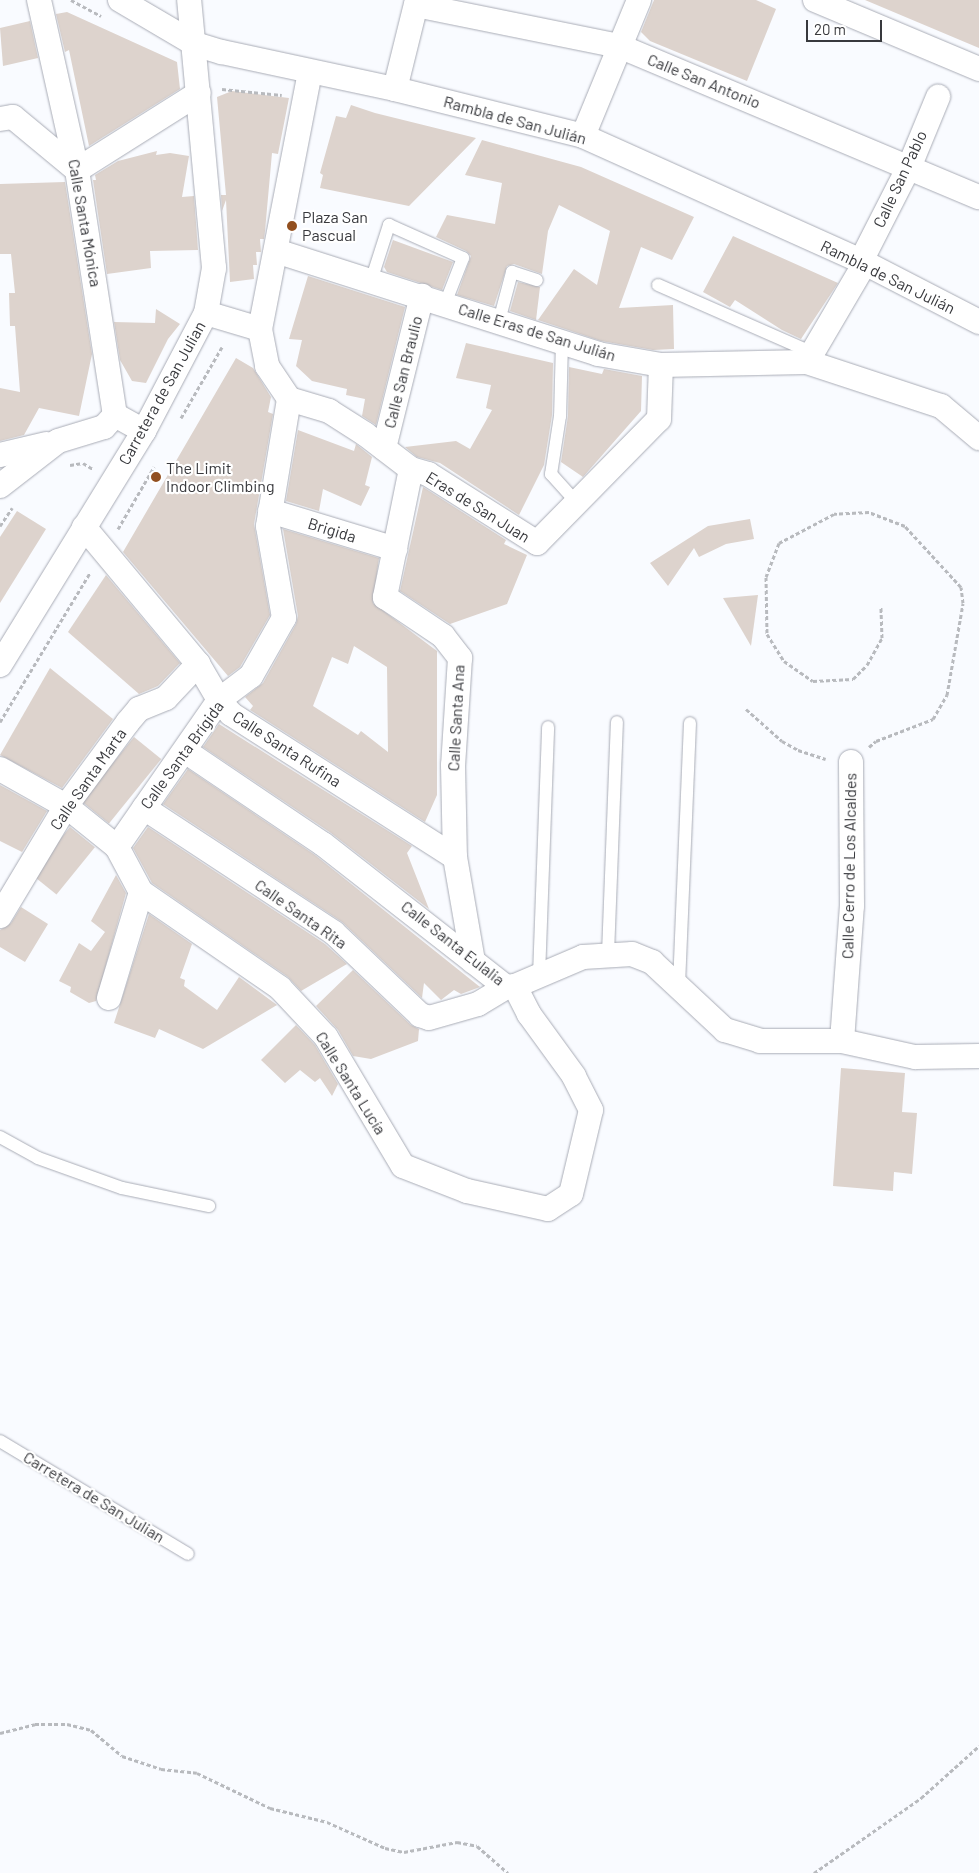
<!DOCTYPE html>
<meta charset="utf-8">
<style>
body{margin:0}
#map{position:relative;width:979px;height:1873px;overflow:hidden;background:#f9fbff;font-family:Barlow,sans-serif}
div>[style]{position:absolute}
[style*='--x']{left:calc(var(--x)*1px);top:calc(var(--y)*1px);width:calc(var(--w)*1px);rotate:calc(var(--a)*1deg)}
.building>*{inset:0;background:#ddd3cd;transform-origin:0 0}
.path>*{height:3px;margin-top:-1.5px;transform-origin:0;background:repeating-linear-gradient(90deg,#b8babe 0 4px,transparent 0 6.5px)}
.roads{filter:drop-shadow(0 0 1px #a9acb6) drop-shadow(0 0 1px #a9acb6)}
.lane>*{height:12px;margin:-6px;padding:0 6px;transform-origin:6px;border-radius:6px;background:#fff}
.street>*{height:24px;margin:-12px;padding:0 12px;transform-origin:12px;border-radius:12px;background:#fff}
.dots>*{width:14px;height:14px;translate:-50% -50%;box-sizing:border-box;border:2px solid #fff;border-radius:50%}
span{translate:-50% -50%;white-space:nowrap;text-align:center;line-height:1.15;-webkit-text-stroke:4.5px #fff;paint-order:stroke}
.street-label{font-size:16px;color:#38393d}
.poi-label{font-size:16px;color:#38393d}
.left{translate:0 -50%;text-align:left}
.scale{position:absolute;left:806px;top:20px;width:76px;height:22px;box-sizing:border-box;border:2px solid #38393d;border-top:0;padding-left:6px;font-size:15px;line-height:18px;white-space:nowrap;color:#38393d;-webkit-text-stroke:4px #fff;paint-order:stroke}
</style>
<div id="map">
<div class="building">
<i style="clip-path:polygon(654px 0,756px 0,776px 9px,747px 81px,650px 41px,641px 32px)"></i>
<i style="clip-path:polygon(865px 0,979px 0,979px 48px)"></i>
<i style="clip-path:polygon(67px 12px,177px 62px,180px 89px,89px 146px,69px 50px,65px 52px,56px 14px)"></i>
<i style="clip-path:polygon(30px 21px,38px 58px,3px 66px,0 28px)"></i>
<i style="clip-path:polygon(232px 91px,289px 98px,278px 154px,272px 153px,265px 231px,264px 239px,260px 239px,261px 252px,256px 252px,257px 265px,253px 265px,254px 279px,230px 282px,226px 200px,222px 211px,221px 195px,226px 195px,217px 97px)"></i>
<i style="clip-path:polygon(351px 105px,375px 113px,476px 138px,409px 206px,320px 188px,323px 175px,320px 173px,336px 116px,346px 118px)"></i>
<i style="clip-path:polygon(482px 140px,581px 167px,694px 217px,672px 260px,641px 247px,619px 308px,673px 305px,674px 349px,653px 350px,601px 341px,538px 320px,574px 269px,597px 285px,610px 231px,559px 205px,548px 231px,542px 274px,514px 264px,507px 266px,494px 306px,457px 295px,471px 256px,466px 251px,436px 237px,447px 215px,495px 224px,502px 183px,465px 175px)"></i>
<i style="clip-path:polygon(157px 151px,156px 155px,170px 153px,189px 156px,182px 197px,194px 196px,198px 250px,150px 251px,151px 268px,107px 274px,93px 180px,96px 180px,95px 175px,118px 161px)"></i>
<i style="clip-path:polygon(65px 182px,92px 354px,79px 416px,39px 408px,24px 435px,0 441px,0 388px,20px 392px,15px 326px,10px 326px,9px 293px,15px 293px,11px 254px,0 254px,0 184px)"></i>
<i style="clip-path:polygon(733px 236px,838px 283px,801px 339px,782px 330px,735px 300px,730px 307px,703px 292px)"></i>
<i style="clip-path:polygon(393px 240px,453px 262px,442px 290px,387px 272px,384px 267px)"></i>
<i style="clip-path:polygon(308px 276px,405px 307px,376px 425px,362px 416px,365px 399px,346px 395px,347px 389px,312px 381px,296px 366px,302px 340px,289px 339px)"></i>
<i style="clip-path:polygon(518px 282px,540px 287px,536px 320px,510px 311px)"></i>
<i style="clip-path:polygon(156px 309px,180px 324px,168px 339px,146px 383px,132px 381px,120px 360px,114px 322px,155px 323px)"></i>
<i style="clip-path:polygon(466px 343px,553px 363px,552px 415px,544px 465px,519px 515px,440px 463px,417px 457px,405px 447px,456px 441px,470px 449px,492px 410px,486px 408px,491px 385px,456px 378px)"></i>
<i style="clip-path:polygon(236px 358px,253px 368px,271px 397px,268px 412px,273px 414px,254px 524px,270px 615px,240px 667px,228px 676px,123px 552px)"></i>
<i style="clip-path:polygon(569px 367px,602px 374px,604px 369px,642px 376px,641px 411px,583px 477px,561px 462px,568px 416px)"></i>
<i style="clip-path:polygon(298px 430px,354px 451px,356px 444px,372px 457px,365px 485px,370px 487px,361px 506px,323px 489px,319px 511px,286px 501px)"></i>
<i style="clip-path:polygon(423px 487px,506px 540px,504px 544px,527px 555px,507px 604px,450px 624px,400px 591px)"></i>
<i style="clip-path:polygon(17px 511px,46px 529px,0 603px,0 537px)"></i>
<i style="clip-path:polygon(750px 519px,754px 539px,726px 544px,699px 557px,694px 548px,668px 586px,650px 563px,708px 526px)"></i>
<i style="clip-path:polygon(evenodd,283px 529px,379px 558px,373px 603px,437px 651px,437px 795px,425px 822px,250px 710px,253px 706px,245px 697px,263px 683px,296px 624px,298px 616px,283px 529px,354px 646px,387px 667px,388px 752px,361px 731px,358px 735px,313px 706px,332px 657px,348px 664px,354px 646px)"></i>
<i style="clip-path:polygon(106px 575px,180px 663px,158px 686px,139px 694px,68px 632px)"></i>
<i style="clip-path:polygon(758px 595px,751px 646px,723px 598px)"></i>
<i style="clip-path:polygon(50px 668px,113px 719px,62px 788px,0 755px)"></i>
<i style="clip-path:polygon(219px 724px,412px 846px,407px 853px,429px 909px,331px 833px,203px 747px)"></i>
<i style="left:134px;top:737px;width:35px;height:83px;rotate:39deg"></i>
<i style="clip-path:polygon(188px 769px,315px 855px,480px 987px,461px 994px,454px 990px,441px 1000px,424px 983px,422px 998px,342px 922px,163px 804px)"></i>
<i style="clip-path:polygon(0 785px,47px 811px,22px 852px,0 841px)"></i>
<i style="left:70px;top:827px;width:32px;height:61px;rotate:39deg"></i>
<i style="clip-path:polygon(148px 827px,325px 944px,347px 964px,301px 991px,288px 977px,152px 883px,133px 848px)"></i>
<i style="clip-path:polygon(116px 875px,126px 893px,96px 1001px,89px 1003px,70px 992px,71px 987px,59px 981px,79px 943px,91px 951px,105px 932px,91px 921px)"></i>
<i style="clip-path:polygon(21px 907px,48px 924px,25px 962px,0 947px,0 930px,11px 923px)"></i>
<i style="clip-path:polygon(149px 914px,192px 944px,180px 978px,185px 980px,184px 986px,217px 1010px,239px 977px,277px 1005px,203px 1049px,159px 1029px,155px 1038px,114px 1023px)"></i>
<i style="clip-path:polygon(353px 970px,411px 1025px,419px 1029px,418px 1041px,371px 1059px,353px 1056px,338px 1030px,316px 1006px)"></i>
<i style="clip-path:polygon(296px 1025px,315px 1045px,338px 1084px,332px 1096px,320px 1078px,315px 1082px,300px 1070px,285px 1083px,261px 1060px)"></i>
<i style="clip-path:polygon(841px 1068px,905px 1073px,902px 1112px,917px 1113px,912px 1174px,894px 1172px,893px 1191px,833px 1186px)"></i>
</div>
<div class="path">
<i style="--x:71;--y:0;--w:34;--a:28"></i>
<i style="--x:222;--y:89;--w:60;--a:5.7"></i>
<i style="--x:181;--y:418;--w:82;--a:-60"></i>
<i style="--x:70;--y:465;--w:13;--a:-9"></i>
<i style="--x:83;--y:463;--w:12;--a:31"></i>
<i style="--x:0;--y:526;--w:22;--a:-56"></i>
<i style="--x:118;--y:529;--w:72;--a:-59.9"></i>
<i style="--x:746;--y:709;--w:48;--a:41.6"></i>
<i style="--x:782;--y:741;--w:18;--a:29"></i>
<i style="--x:798;--y:750;--w:29;--a:18"></i>
<i style="--x:0;--y:722;--w:174;--a:-58.9"></i>
<i style="--x:869;--y:747;--w:9;--a:-41"></i>
<i style="--x:876;--y:741;--w:61;--a:-21.1"></i>
<i style="--x:933;--y:719;--w:28;--a:-60"></i>
<i style="--x:947;--y:695;--w:93;--a:-80.1"></i>
<i style="--x:963;--y:603;--w:16;--a:-97"></i>
<i style="--x:961;--y:587;--w:83;--a:-132.6"></i>
<i style="--x:905;--y:526;--w:39;--a:-159"></i>
<i style="--x:869;--y:512;--w:35;--a:177"></i>
<i style="--x:834;--y:514;--w:62;--a:152.2"></i>
<i style="--x:779;--y:543;--w:36;--a:111"></i>
<i style="--x:766;--y:577;--w:57;--a:89"></i>
<i style="--x:767;--y:634;--w:32;--a:58"></i>
<i style="--x:784;--y:661;--w:35;--a:35"></i>
<i style="--x:813;--y:681;--w:40;--a:-2.9"></i>
<i style="--x:853;--y:679;--w:20;--a:-45"></i>
<i style="--x:867;--y:665;--w:31;--a:-61"></i>
<i style="--x:882;--y:638;--w:32;--a:-92"></i>
<i style="--x:0;--y:1733;--w:36;--a:-14"></i>
<i style="--x:35;--y:1724;--w:32;--a:0"></i>
<i style="--x:67;--y:1724;--w:25;--a:14"></i>
<i style="--x:91;--y:1730;--w:40;--a:40"></i>
<i style="--x:122;--y:1756;--w:41;--a:18.4"></i>
<i style="--x:161;--y:1769;--w:36;--a:6"></i>
<i style="--x:197;--y:1773;--w:81;--a:25.6"></i>
<i style="--x:270;--y:1808;--w:59;--a:13.8"></i>
<i style="--x:327;--y:1822;--w:64;--a:24.1"></i>
<i style="--x:385;--y:1848;--w:19;--a:12"></i>
<i style="--x:404;--y:1852;--w:54;--a:-10.7"></i>
<i style="--x:457;--y:1842;--w:20;--a:11"></i>
<i style="--x:477;--y:1846;--w:41;--a:41.1"></i>
<i style="--x:814;--y:1873;--w:131;--a:-35"></i>
<i style="--x:921;--y:1798;--w:78;--a:-41.9"></i>
</div>
<div class="roads">
<div class="lane">
<i style="--x:371;--y:281;--w:59;--a:-72.2"></i>
<i style="--x:389;--y:225;--w:81;--a:24"></i>
<i style="--x:463;--y:258;--w:49;--a:111.4"></i>
<i style="--x:658;--y:285;--w:169;--a:23.7"></i>
<i style="--x:499;--y:321;--w:51;--a:-75.1"></i>
<i style="--x:512;--y:272;--w:26;--a:18"></i>
<i style="--x:562;--y:342;--w:74;--a:91.5"></i>
<i style="--x:560;--y:416;--w:59;--a:98.8"></i>
<i style="--x:551;--y:474;--w:39;--a:48"></i>
<i style="--x:608;--y:954;--w:232;--a:-87.8"></i>
<i style="--x:539;--y:976;--w:249;--a:-87.9"></i>
<i style="--x:679;--y:985;--w:262;--a:-87.6"></i>
<i style="--x:0;--y:1137;--w:43;--a:28.9"></i>
<i style="--x:38;--y:1158;--w:89;--a:19.7"></i>
<i style="--x:122;--y:1188;--w:89;--a:11.7"></i>
<i style="--x:0;--y:1441;--w:219;--a:31"></i>
</div>
<div class="street">
<i style="--x:39;--y:0;--w:174;--a:77.4"></i>
<i style="--x:77;--y:170;--w:248;--a:81.2"></i>
<i style="--x:115;--y:415;--w:33;--a:29"></i>
<i style="--x:120;--y:0;--w:87;--a:30.4"></i>
<i style="--x:195;--y:44;--w:28;--a:17"></i>
<i style="--x:222;--y:52;--w:177;--a:12.1"></i>
<i style="--x:395;--y:89;--w:194;--a:14"></i>
<i style="--x:583;--y:136;--w:305;--a:24.2"></i>
<i style="--x:861;--y:261;--w:133;--a:27.3"></i>
<i style="--x:815;--y:0;--w:178;--a:22.8"></i>
<i style="--x:416;--y:5;--w:207;--a:11.4"></i>
<i style="--x:619;--y:46;--w:390;--a:22.8"></i>
<i style="--x:310;--y:72;--w:262;--a:101"></i>
<i style="--x:260;--y:329;--w:38;--a:79"></i>
<i style="--x:267;--y:366;--w:40;--a:56"></i>
<i style="--x:289;--y:399;--w:42;--a:16.7"></i>
<i style="--x:329;--y:411;--w:43;--a:32.6"></i>
<i style="--x:365;--y:434;--w:58;--a:37.3"></i>
<i style="--x:411;--y:469;--w:18;--a:16"></i>
<i style="--x:428;--y:474;--w:129;--a:32.3"></i>
<i style="--x:537;--y:543;--w:174;--a:-45.5"></i>
<i style="--x:659;--y:419;--w:54;--a:-87.9"></i>
<i style="--x:395;--y:89;--w:92;--a:-76.1"></i>
<i style="--x:0;--y:119;--w:13;--a:-9"></i>
<i style="--x:13;--y:117;--w:83;--a:39.6"></i>
<i style="--x:77;--y:170;--w:144;--a:-32.3"></i>
<i style="--x:583;--y:136;--w:147;--a:-67.6"></i>
<i style="--x:276;--y:251;--w:338;--a:17.7"></i>
<i style="--x:598;--y:354;--w:64;--a:9.9"></i>
<i style="--x:661;--y:365;--w:146;--a:-1.2"></i>
<i style="--x:807;--y:362;--w:113;--a:-59.6"></i>
<i style="--x:861;--y:261;--w:108;--a:-63"></i>
<i style="--x:910;--y:165;--w:74;--a:-67.6"></i>
<i style="--x:206;--y:313;--w:56;--a:16.5"></i>
<i style="--x:807;--y:362;--w:141;--a:18.2"></i>
<i style="--x:941;--y:406;--w:50;--a:40.1"></i>
<i style="--x:384;--y:448;--w:157;--a:-76"></i>
<i style="--x:0;--y:455;--w:48;--a:-13.2"></i>
<i style="--x:411;--y:469;--w:131;--a:101.5"></i>
<i style="--x:385;--y:597;--w:70;--a:33.9"></i>
<i style="--x:443;--y:636;--w:28;--a:52"></i>
<i style="--x:460;--y:658;--w:107;--a:93.7"></i>
<i style="--x:453;--y:765;--w:92;--a:88.8"></i>
<i style="--x:455;--y:857;--w:106;--a:80.2"></i>
<i style="--x:0;--y:486;--w:73;--a:-37.8"></i>
<i style="--x:58;--y:441;--w:48;--a:-16.9"></i>
<i style="--x:104;--y:427;--w:16;--a:-47"></i>
<i style="--x:270;--y:511;--w:131;--a:16.9"></i>
<i style="--x:84;--y:527;--w:178;--a:50.2"></i>
<i style="--x:198;--y:664;--w:42;--a:59.7"></i>
<i style="--x:219;--y:700;--w:18;--a:49"></i>
<i style="--x:231;--y:714;--w:266;--a:32.6"></i>
<i style="--x:0;--y:665;--w:275;--a:-58.4"></i>
<i style="--x:144;--y:431;--w:133;--a:-62.3"></i>
<i style="--x:206;--y:313;--w:46;--a:-79.9"></i>
<i style="--x:214;--y:268;--w:269;--a:-95.3"></i>
<i style="--x:185;--y:751;--w:166;--a:34"></i>
<i style="--x:323;--y:844;--w:232;--a:38"></i>
<i style="--x:506;--y:987;--w:9;--a:-6"></i>
<i style="--x:515;--y:986;--w:74;--a:-23.1"></i>
<i style="--x:583;--y:957;--w:49;--a:-3.5"></i>
<i style="--x:632;--y:954;--w:22;--a:22"></i>
<i style="--x:652;--y:962;--w:100;--a:43"></i>
<i style="--x:725;--y:1030;--w:37;--a:17"></i>
<i style="--x:760;--y:1041;--w:82;--a:0"></i>
<i style="--x:842;--y:1041;--w:75;--a:12.4"></i>
<i style="--x:915;--y:1057;--w:64;--a:-0.9"></i>
<i style="--x:0;--y:769;--w:76;--a:29.3"></i>
<i style="--x:66;--y:806;--w:65;--a:38.8"></i>
<i style="--x:144;--y:808;--w:227;--a:33.3"></i>
<i style="--x:334;--y:933;--w:119;--a:43.6"></i>
<i style="--x:420;--y:1015;--w:9;--a:18"></i>
<i style="--x:429;--y:1018;--w:51;--a:-15.9"></i>
<i style="--x:478;--y:1004;--w:33;--a:-31"></i>
<i style="--x:141;--y:892;--w:169;--a:34.6"></i>
<i style="--x:280;--y:988;--w:67;--a:46.8"></i>
<i style="--x:326;--y:1037;--w:150;--a:59.2"></i>
<i style="--x:403;--y:1166;--w:69;--a:21.3"></i>
<i style="--x:467;--y:1191;--w:83;--a:12.5"></i>
<i style="--x:548;--y:1209;--w:27;--a:-33"></i>
<i style="--x:571;--y:1194;--w:86;--a:-76.6"></i>
<i style="--x:591;--y:1110;--w:38;--a:-117"></i>
<i style="--x:574;--y:1076;--w:77;--a:-126"></i>
<i style="--x:529;--y:1014;--w:31;--a:-117"></i>
<i style="--x:0;--y:916;--w:128;--a:-59"></i>
<i style="--x:66;--y:806;--w:104;--a:-53.6"></i>
<i style="--x:128;--y:722;--w:17;--a:-50"></i>
<i style="--x:139;--y:709;--w:29;--a:-22"></i>
<i style="--x:166;--y:698;--w:47;--a:-46.7"></i>
<i style="--x:109;--y:998;--w:111;--a:-73.2"></i>
<i style="--x:141;--y:892;--w:51;--a:-118.1"></i>
<i style="--x:117;--y:847;--w:179;--a:-55.2"></i>
<i style="--x:219;--y:700;--w:40;--a:-37"></i>
<i style="--x:251;--y:676;--w:67;--a:-60.4"></i>
<i style="--x:284;--y:618;--w:93;--a:-99.9"></i>
<i style="--x:268;--y:526;--w:129;--a:-80.6"></i>
<i style="--x:842;--y:1041;--w:135;--a:-85.8"></i>
<i style="--x:852;--y:906;--w:144;--a:-90.4"></i>
</div>
</div>
<div class="dots">
<i style="left:292px;top:226px;background:#924f1f"></i>
<i style="left:156px;top:477px;background:#924f1f"></i>
</div>
<div class="street-label">
<span style="left:704px;top:81px;rotate:22deg">Calle San Antonio</span>
<span style="left:515px;top:120px;rotate:15deg">Rambla de San Julián</span>
<span style="left:900px;top:179px;rotate:-65deg">Calle San Pablo</span>
<span style="left:85px;top:223px;rotate:80deg">Calle Santa Mónica</span>
<span style="left:888px;top:277px;rotate:26deg">Rambla de San Julián</span>
<span style="left:537px;top:332px;rotate:17deg">Calle Eras de San Julián</span>
<span style="left:403px;top:372px;rotate:-76deg">Calle San Braulio</span>
<span style="left:162px;top:393px;rotate:-61deg">Carretera de San Julian</span>
<span style="left:478px;top:507px;rotate:32deg">Eras de San Juan</span>
<span style="left:332px;top:530px;rotate:17deg">Brigida</span>
<span style="left:456px;top:718px;rotate:-87deg">Calle Santa Ana</span>
<span style="left:287px;top:749px;rotate:33deg">Calle Santa Rufina</span>
<span style="left:182px;top:755px;rotate:-54deg">Calle Santa Brígida</span>
<span style="left:88px;top:779px;rotate:-55deg">Calle Santa Marta</span>
<span style="left:849px;top:866px;rotate:-89deg">Calle Cerro de Los Alcaldes</span>
<span style="left:301px;top:914px;rotate:35deg">Calle Santa Rita</span>
<span style="left:453px;top:943px;rotate:38deg">Calle Santa Eulalia</span>
<span style="left:351px;top:1083px;rotate:58deg">Calle Santa Lucía</span>
<span style="left:94px;top:1497px;rotate:31deg">Carretera de San Julian</span>
</div>
<div class="poi-label">
<span class="left" style="left:302px;top:226px">Plaza San<br>Pascual</span>
<span class="left" style="left:166px;top:477px">The Limit<br>Indoor Climbing</span>
</div>
<div class="scale">20 m</div>
</div>
